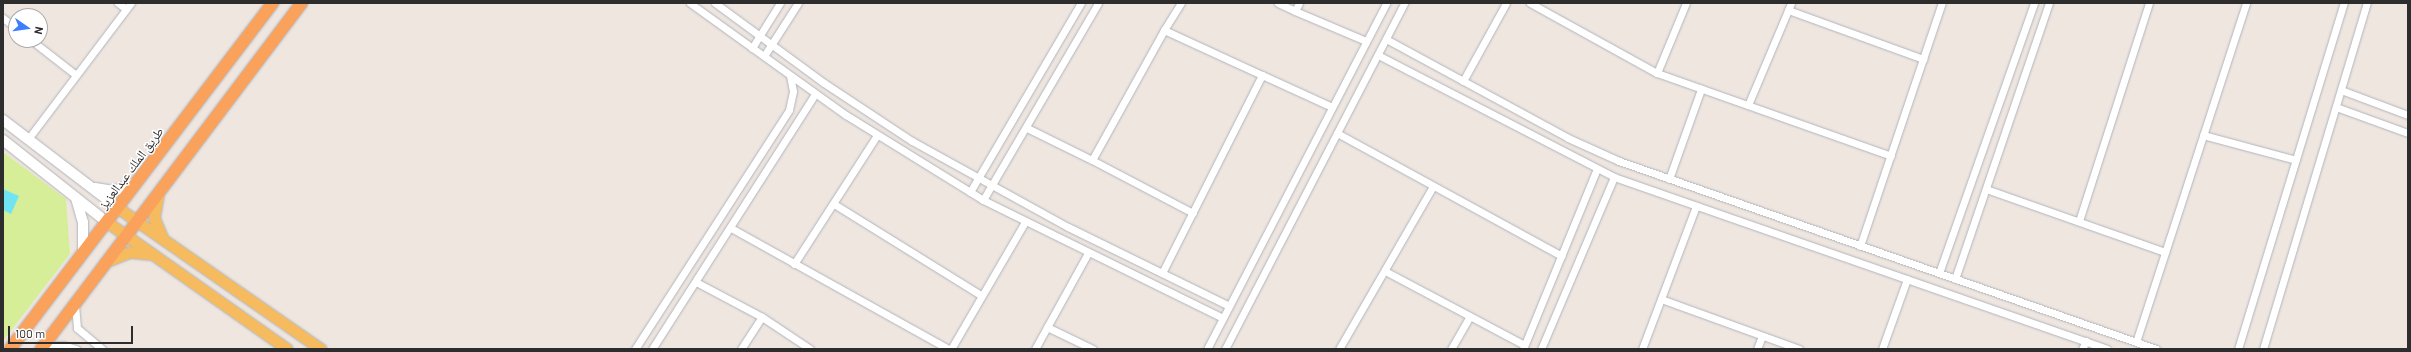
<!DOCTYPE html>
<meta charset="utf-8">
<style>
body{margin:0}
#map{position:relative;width:2411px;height:352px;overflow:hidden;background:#efe6e0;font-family:Barlow,"Noto Naskh Arabic",sans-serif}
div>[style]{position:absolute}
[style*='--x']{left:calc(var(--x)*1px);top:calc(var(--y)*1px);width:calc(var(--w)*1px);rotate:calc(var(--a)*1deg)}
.pitch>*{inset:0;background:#d6ee97}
.water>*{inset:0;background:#71e4f3}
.roads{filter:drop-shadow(0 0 1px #b0b5bd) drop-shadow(0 0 1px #b0b5bd)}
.minor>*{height:7px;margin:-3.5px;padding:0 3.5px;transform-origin:3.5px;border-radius:3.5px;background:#fff}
.secondary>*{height:10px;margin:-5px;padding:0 5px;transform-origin:5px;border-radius:5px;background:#fff}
.primary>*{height:11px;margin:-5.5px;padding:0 5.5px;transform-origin:5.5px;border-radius:5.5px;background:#f5bb5e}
.trunk>*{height:12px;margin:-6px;padding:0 6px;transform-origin:6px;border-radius:6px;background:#faa25c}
span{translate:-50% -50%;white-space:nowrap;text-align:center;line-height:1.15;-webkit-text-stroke:3px #fff;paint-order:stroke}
.street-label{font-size:13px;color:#2d2d2d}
.frame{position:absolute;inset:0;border:4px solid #2d2d2d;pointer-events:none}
.north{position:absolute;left:8px;top:8px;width:40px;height:40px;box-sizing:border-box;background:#fff;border:1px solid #ababab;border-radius:50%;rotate:103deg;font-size:11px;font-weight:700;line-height:16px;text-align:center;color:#2d2d2d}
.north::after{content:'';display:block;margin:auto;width:14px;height:18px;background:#3d7eff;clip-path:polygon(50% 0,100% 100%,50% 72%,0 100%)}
.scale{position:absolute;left:8px;top:326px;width:125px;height:18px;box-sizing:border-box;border:2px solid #2d2d2d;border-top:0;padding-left:5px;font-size:12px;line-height:14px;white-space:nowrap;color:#2d2d2d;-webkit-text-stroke:3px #fff;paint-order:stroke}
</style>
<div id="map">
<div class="pitch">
<i style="clip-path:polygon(3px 152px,66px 199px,70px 254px,3px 341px)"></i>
</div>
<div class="water">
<i style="clip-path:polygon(3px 189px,19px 196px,11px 214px,3px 210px)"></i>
</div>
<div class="roads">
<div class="minor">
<i style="--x:118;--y:3;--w:10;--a:37"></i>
<i style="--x:690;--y:3;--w:192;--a:35.7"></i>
<i style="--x:846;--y:115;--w:161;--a:31.8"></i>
<i style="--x:983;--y:200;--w:267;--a:26.2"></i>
<i style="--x:715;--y:3;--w:135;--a:36.3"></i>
<i style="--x:824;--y:83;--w:105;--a:33.4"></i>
<i style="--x:912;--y:141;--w:178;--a:28.9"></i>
<i style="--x:1068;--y:227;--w:179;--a:26.1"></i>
<i style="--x:1278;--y:3;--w:19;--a:25"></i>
<i style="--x:1295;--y:11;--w:9;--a:-63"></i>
<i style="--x:1530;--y:3;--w:145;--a:28.9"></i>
<i style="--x:1657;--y:73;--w:248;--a:19.5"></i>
<i style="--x:1788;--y:10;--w:144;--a:19.9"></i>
<i style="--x:1295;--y:11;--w:77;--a:22.9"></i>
<i style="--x:3;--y:18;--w:16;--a:38"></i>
<i style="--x:1164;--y:30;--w:32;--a:-58"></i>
<i style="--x:1386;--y:39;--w:207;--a:28.5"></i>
<i style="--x:1568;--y:138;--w:56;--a:24.3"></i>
<i style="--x:1619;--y:161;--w:569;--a:19.29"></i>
<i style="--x:31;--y:40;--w:57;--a:37.9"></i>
<i style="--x:752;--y:48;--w:53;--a:-58.1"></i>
<i style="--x:1378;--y:55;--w:266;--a:27.3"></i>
<i style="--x:1614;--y:177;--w:522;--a:19.23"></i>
<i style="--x:764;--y:56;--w:63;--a:-57.3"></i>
<i style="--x:1657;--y:73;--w:76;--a:-67.5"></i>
<i style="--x:1463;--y:81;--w:89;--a:-61.1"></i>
<i style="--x:2341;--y:90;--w:72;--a:20.5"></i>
<i style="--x:1748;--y:105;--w:111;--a:-67.1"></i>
<i style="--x:2336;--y:107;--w:77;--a:19.9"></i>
<i style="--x:1027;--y:128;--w:72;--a:26.2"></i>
<i style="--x:1092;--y:160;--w:149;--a:-61"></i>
<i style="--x:1164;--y:30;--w:108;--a:24.7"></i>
<i style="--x:1337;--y:133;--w:256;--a:28.7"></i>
<i style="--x:2203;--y:135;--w:96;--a:15"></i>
<i style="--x:28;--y:139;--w:171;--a:-52.9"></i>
<i style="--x:1092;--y:160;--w:114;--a:27.7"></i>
<i style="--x:1669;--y:179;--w:96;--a:-70.4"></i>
<i style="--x:1986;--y:189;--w:190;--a:19.4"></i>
<i style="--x:970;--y:192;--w:219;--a:-59.6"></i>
<i style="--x:983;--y:200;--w:228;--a:-59.7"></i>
<i style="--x:834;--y:204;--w:173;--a:31.8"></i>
<i style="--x:2079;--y:221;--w:229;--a:-72.2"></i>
<i style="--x:731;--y:228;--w:248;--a:29.1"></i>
<i style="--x:1860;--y:246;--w:256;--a:-71.4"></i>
<i style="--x:794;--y:264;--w:153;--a:-57.2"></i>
<i style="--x:1385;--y:271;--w:157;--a:28"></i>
<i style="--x:1162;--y:273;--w:222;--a:-63.2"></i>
<i style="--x:1262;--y:75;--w:77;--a:24.6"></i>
<i style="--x:1939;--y:273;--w:286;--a:-70.6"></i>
<i style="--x:1955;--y:279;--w:292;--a:-71.2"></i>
<i style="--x:696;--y:282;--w:75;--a:27.9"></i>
<i style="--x:762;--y:317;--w:58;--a:33.7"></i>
<i style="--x:1661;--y:299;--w:147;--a:19.9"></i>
<i style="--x:75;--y:305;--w:23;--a:85"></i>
<i style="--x:77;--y:328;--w:33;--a:40"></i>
<i style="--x:1047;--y:327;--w:51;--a:25.6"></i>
<i style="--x:2136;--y:342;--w:356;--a:-72"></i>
<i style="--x:43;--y:347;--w:20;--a:-6"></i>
<i style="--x:63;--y:345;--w:14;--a:17"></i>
<i style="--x:635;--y:349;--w:284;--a:-57.2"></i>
<i style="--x:789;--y:110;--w:19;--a:-78"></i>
<i style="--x:793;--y:91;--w:15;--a:-101"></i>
<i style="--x:652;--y:349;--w:303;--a:-57.4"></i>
<i style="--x:741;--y:349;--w:38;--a:-57"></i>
<i style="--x:951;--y:349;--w:147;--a:-59.8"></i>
<i style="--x:1035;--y:349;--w:110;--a:-61.1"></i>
<i style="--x:1207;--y:349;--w:390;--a:-62.6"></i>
<i style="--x:1225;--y:349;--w:390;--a:-62.6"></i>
<i style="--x:1339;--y:349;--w:188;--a:-60"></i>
<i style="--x:1451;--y:349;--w:36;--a:-60"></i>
<i style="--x:1523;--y:349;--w:195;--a:-67.7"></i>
<i style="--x:1541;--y:349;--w:187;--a:-67"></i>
<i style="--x:1642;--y:349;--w:153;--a:-69.3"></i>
<i style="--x:1757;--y:349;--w:14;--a:-69"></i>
<i style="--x:1882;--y:349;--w:74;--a:-70.3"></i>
<i style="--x:2082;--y:349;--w:9;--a:-63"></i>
<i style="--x:2238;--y:349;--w:362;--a:-73"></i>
<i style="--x:2263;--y:349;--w:361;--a:-73.3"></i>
</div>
<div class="secondary">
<i style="--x:3;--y:120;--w:145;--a:37.4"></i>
<i style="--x:3;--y:140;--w:132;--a:38.3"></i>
<i style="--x:95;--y:188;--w:19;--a:9"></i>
<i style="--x:114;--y:191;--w:22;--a:-21"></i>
<i style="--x:76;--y:198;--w:25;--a:74"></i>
<i style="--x:83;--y:222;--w:31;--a:90"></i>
</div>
<div class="primary">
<i style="--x:158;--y:195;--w:23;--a:100"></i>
<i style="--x:154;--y:218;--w:21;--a:67"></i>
<i style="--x:118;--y:208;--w:247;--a:34.8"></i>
<i style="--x:107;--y:222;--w:220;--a:35.2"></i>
<i style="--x:105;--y:262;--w:27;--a:-22"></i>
<i style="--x:130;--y:252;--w:20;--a:6"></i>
</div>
<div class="trunk">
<i style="--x:10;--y:349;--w:435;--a:-52.8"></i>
<i style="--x:41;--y:349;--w:433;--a:-53"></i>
</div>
</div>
<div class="street-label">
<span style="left:131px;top:168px;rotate:-53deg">طريق الملك عبدالعزيز</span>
</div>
<div class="frame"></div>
<div class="north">N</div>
<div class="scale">100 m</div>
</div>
